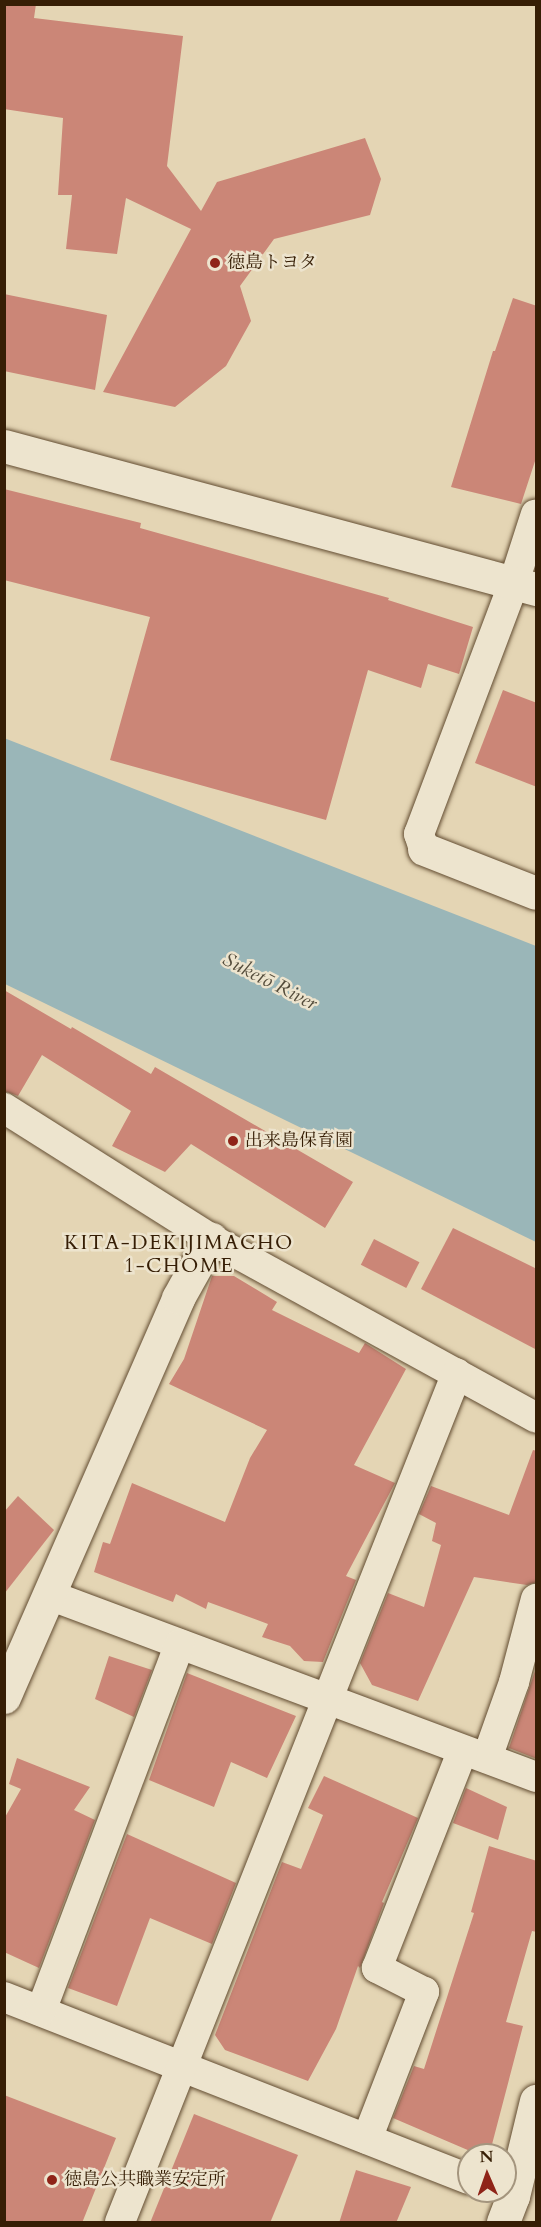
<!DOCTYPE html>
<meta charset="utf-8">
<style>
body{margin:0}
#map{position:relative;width:541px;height:2227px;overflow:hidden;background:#e4d5b4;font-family:Cardo,"Noto Serif JP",serif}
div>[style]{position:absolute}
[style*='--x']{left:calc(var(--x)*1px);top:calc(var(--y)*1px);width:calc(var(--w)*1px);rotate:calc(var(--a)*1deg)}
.water>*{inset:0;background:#9ab6b8}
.building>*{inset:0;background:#cb8677;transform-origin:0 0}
.roads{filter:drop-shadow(0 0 2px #624c31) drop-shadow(0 0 2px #624c31)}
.street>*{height:30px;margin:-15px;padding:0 15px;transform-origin:15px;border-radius:15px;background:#ede4ce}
.secondary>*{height:33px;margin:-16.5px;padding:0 16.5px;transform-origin:16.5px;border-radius:16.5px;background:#ede4ce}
.dots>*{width:16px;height:16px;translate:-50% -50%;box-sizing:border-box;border:3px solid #ede4ce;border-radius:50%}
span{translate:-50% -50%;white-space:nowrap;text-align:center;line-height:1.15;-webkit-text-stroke:5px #ede4ce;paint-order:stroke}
.poi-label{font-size:18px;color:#361e05}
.left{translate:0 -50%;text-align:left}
.water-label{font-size:20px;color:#544c3b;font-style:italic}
.neighbourhood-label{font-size:20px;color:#361e05;letter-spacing:1.5px}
.frame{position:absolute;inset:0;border:6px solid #361e05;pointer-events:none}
.north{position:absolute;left:457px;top:2143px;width:60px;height:60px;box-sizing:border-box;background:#ede4ce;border:2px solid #a4957e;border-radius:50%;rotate:358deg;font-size:16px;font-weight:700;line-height:24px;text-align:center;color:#361e05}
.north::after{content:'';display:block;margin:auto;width:21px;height:27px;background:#8f2418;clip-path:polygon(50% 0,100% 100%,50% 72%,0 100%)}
</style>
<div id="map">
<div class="water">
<i style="clip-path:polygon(4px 738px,536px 946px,536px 1242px,5px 984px)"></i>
</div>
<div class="building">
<i style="clip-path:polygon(4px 4px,36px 4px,34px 18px,183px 36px,167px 166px,201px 211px,217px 182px,365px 138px,381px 179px,370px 215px,274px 239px,240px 286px,251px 321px,226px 366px,175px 407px,103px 392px,191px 229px,126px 198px,117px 254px,66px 249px,72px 195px,58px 195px,63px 118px,4px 109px)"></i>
<i style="clip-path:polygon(4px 294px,107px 315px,95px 390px,4px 371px)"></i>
<i style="clip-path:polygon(513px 298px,537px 306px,537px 455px,521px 504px,451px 487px,493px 351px,495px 351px)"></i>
<i style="clip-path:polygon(4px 489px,141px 523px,140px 528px,389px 598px,388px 600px,473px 627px,459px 674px,428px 664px,421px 688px,368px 670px,326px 820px,110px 760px,150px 617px,4px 580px)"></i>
<i style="clip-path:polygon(503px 690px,537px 703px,537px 787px,475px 763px)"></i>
<i style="clip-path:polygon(4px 990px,71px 1029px,72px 1027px,151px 1074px,155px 1067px,353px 1182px,325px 1228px,191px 1144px,165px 1172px,112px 1146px,131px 1111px,42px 1055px,18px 1096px,4px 1091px)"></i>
<i style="clip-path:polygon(453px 1228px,537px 1269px,537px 1350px,421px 1289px)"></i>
<i style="left:374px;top:1239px;width:51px;height:29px;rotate:27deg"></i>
<i style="clip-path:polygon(212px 1276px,234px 1276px,277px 1302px,272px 1310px,359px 1353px,365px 1343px,406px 1369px,354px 1465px,395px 1483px,346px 1576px,356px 1580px,323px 1662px,304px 1661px,290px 1646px,262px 1637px,268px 1624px,208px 1602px,206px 1609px,176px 1594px,173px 1602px,94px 1572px,103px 1542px,110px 1544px,132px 1483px,225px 1522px,250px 1458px,267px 1430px,169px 1384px,184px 1359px)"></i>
<i style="clip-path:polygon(533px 1450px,537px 1451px,537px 1582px,527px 1585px,474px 1577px,418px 1701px,372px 1685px,360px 1663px,388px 1593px,424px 1607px,441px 1545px,432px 1541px,436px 1523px,419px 1514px,431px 1486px,509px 1515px)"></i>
<i style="clip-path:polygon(18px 1496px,54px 1530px,4px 1594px,4px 1512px)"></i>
<i style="clip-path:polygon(109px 1656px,152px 1670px,134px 1717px,95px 1699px)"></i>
<i style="clip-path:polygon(535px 1671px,537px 1671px,537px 1759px,509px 1748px)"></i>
<i style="clip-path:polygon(187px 1673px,296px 1716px,267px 1778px,231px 1762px,214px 1807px,149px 1780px)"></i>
<i style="clip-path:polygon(17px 1758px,90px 1787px,74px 1810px,95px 1820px,39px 1968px,4px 1952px,4px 1819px,21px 1789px,9px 1784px)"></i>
<i style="clip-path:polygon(324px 1776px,418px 1818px,382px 1902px,384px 1903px,360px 1968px,358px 1966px,336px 2029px,308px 2081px,225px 2050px,215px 2035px,282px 1862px,301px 1869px,323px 1815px,308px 1808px)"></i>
<i style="clip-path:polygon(466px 1788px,507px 1807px,498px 1840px,453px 1823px)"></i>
<i style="clip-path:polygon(127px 1834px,236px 1883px,212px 1944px,150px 1918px,117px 2006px,68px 1988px)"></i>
<i style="clip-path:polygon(489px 1846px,537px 1861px,537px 1932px,532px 1931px,506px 2022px,523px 2026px,490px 2152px,470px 2151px,393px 2118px,414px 2066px,424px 2069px,474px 1913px,471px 1912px)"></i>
<i style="clip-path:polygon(4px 2095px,116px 2138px,82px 2223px,4px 2223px)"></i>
<i style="clip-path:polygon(194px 2114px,298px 2155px,270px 2223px,150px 2223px)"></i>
<i style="clip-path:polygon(356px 2170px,411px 2187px,396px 2223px,339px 2223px)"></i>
</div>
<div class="roads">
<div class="street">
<i style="--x:424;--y:849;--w:16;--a:-108"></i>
<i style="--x:419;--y:834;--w:269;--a:-69.3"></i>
<i style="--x:514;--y:582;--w:71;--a:-72.1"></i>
<i style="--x:4;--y:1108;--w:245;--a:32.3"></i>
<i style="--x:211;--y:1239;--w:371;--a:28.8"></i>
<i style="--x:49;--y:1595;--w:520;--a:20.49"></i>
<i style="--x:487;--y:1758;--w:81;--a:-70.4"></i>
<i style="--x:514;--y:1682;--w:86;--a:-75.2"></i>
<i style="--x:4;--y:1997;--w:499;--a:21.4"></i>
<i style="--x:41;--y:2011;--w:392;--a:-69.3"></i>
<i style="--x:367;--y:2139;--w:158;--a:-68.8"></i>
<i style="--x:424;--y:1992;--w:53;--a:-152.9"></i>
<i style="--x:377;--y:1968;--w:234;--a:-68.5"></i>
<i style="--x:120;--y:2222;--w:913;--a:-68.35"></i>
</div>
<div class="secondary">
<i style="--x:4;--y:446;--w:551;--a:15.05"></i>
<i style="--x:424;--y:849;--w:120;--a:21.4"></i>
<i style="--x:4;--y:1697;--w:435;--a:-66.4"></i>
<i style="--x:178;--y:1298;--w:68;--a:-60.8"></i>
<i style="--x:503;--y:2222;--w:28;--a:-69"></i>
<i style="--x:513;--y:2196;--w:98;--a:-76.4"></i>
</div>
</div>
<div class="dots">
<i style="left:215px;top:263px;background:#8f2418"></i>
<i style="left:233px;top:1141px;background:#8f2418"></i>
<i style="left:52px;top:2180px;background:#8f2418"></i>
</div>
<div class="poi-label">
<span class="left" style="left:227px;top:263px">徳島トヨタ</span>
<span class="left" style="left:245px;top:1141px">出来島保育園</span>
<span class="left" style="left:64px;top:2180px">徳島公共職業安定所</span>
</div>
<div class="water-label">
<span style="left:270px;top:981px;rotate:27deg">Suketō River</span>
</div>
<div class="neighbourhood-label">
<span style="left:179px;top:1254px">KITA-DEKIJIMACHO<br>1-CHOME</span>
</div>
<div class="frame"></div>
<div class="north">N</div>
</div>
